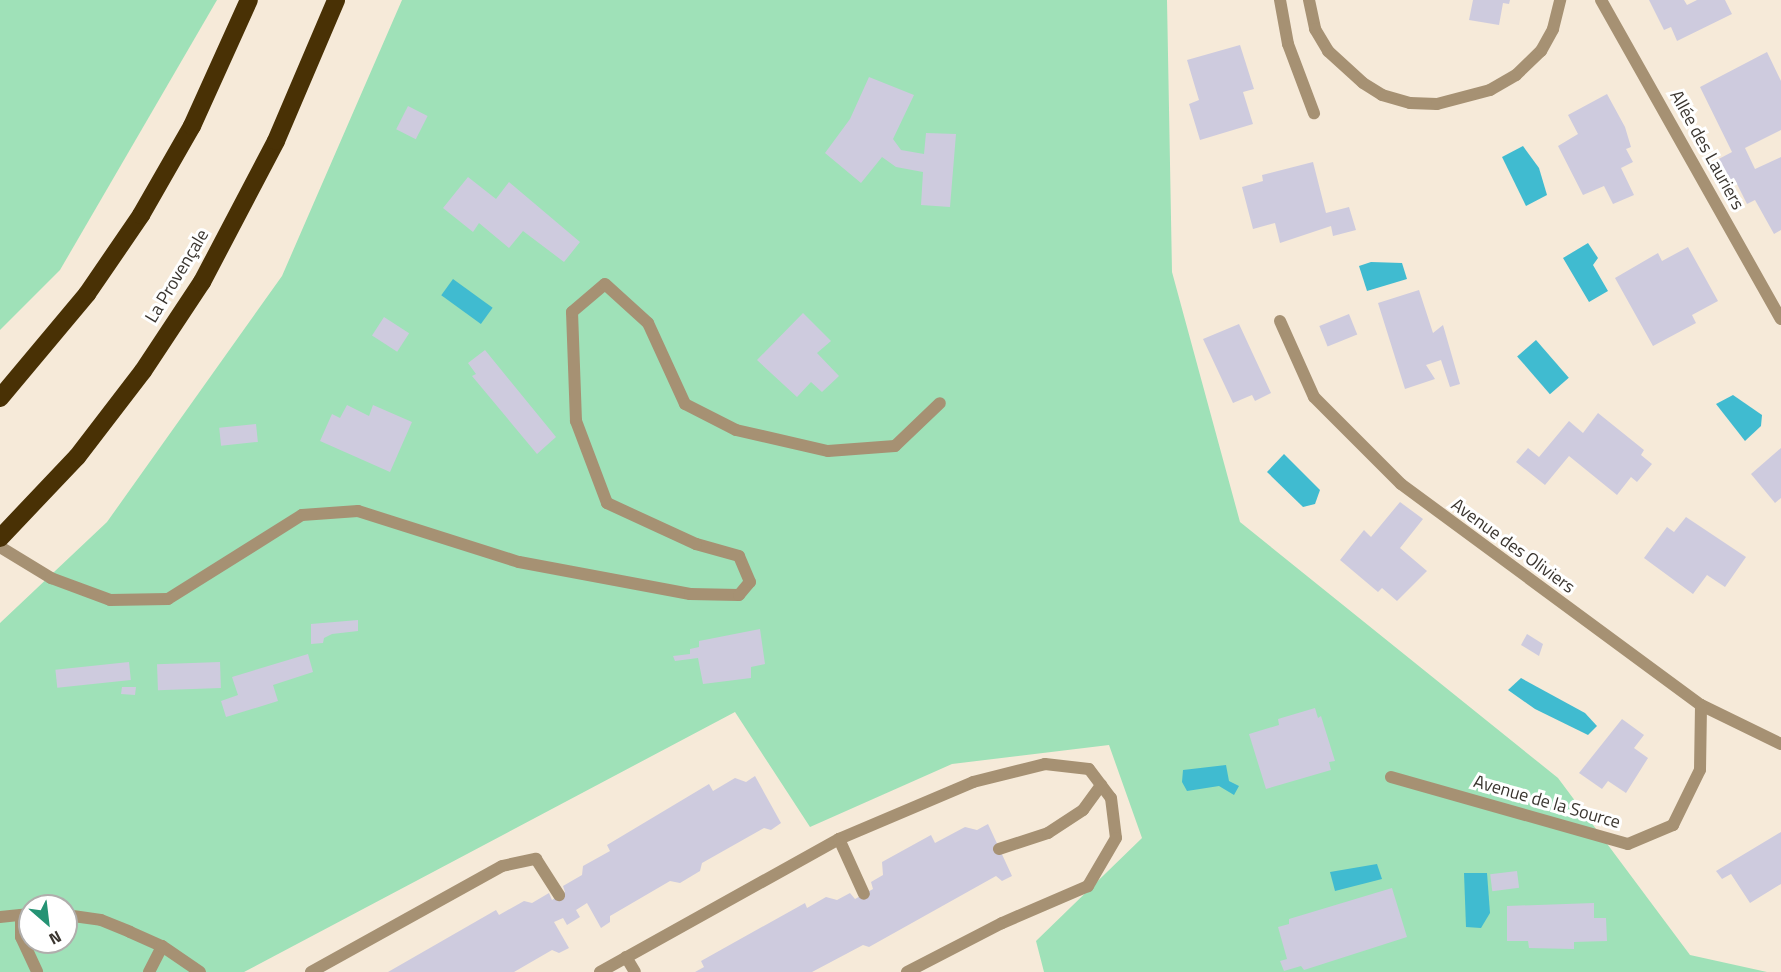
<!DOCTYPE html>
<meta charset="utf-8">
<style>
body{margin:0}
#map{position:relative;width:1781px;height:972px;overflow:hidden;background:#f6ead9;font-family:"Titillium Web",sans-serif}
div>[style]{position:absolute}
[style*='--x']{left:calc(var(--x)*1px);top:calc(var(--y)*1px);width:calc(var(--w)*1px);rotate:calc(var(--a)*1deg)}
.green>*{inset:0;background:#9fe1b8}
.water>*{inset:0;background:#40bbd0;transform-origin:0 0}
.building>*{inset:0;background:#cecbde;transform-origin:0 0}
.lane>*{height:12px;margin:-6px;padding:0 6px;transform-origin:6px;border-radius:6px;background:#a69173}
.street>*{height:12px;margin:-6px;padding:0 6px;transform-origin:6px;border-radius:6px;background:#a69173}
.highway>*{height:18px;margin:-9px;padding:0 9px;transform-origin:9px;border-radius:9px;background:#493105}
span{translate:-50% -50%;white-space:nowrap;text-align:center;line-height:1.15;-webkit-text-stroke:6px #fff;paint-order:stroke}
.street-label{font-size:18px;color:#3a352f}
.north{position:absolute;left:18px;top:894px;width:60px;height:60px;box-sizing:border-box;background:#fff;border:2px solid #b0aeac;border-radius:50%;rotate:152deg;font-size:16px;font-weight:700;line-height:24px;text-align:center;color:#3a352f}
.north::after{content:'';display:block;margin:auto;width:21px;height:27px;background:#259374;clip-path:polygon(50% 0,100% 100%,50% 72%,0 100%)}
</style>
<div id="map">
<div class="green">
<i style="clip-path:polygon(0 0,217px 0,60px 270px,0 330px)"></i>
<i style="clip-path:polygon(evenodd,402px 0,1167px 0,1172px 272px,1240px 522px,1558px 778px,1690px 955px,1767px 972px,1044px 972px,1036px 941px,1142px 838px,1109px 745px,952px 764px,810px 827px,735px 712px,244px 972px,0 972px,0 623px,107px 522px,282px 276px,402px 0,30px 906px,66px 906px,66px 942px,30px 942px,30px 906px)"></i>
</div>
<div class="water">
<i style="clip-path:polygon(1523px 146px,1539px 168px,1547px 195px,1526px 206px,1502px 157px)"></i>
<i style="clip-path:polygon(1588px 243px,1598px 258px,1593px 265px,1608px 291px,1589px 302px,1563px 258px)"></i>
<i style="clip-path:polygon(1371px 262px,1402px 263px,1407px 279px,1367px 291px,1359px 266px)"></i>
<i style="left:453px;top:279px;width:49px;height:20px;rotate:36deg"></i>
<i style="left:1536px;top:340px;width:50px;height:25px;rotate:49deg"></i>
<i style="clip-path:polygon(1733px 395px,1762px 415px,1761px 426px,1745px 441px,1716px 404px)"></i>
<i style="clip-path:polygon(1284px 454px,1320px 490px,1315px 504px,1303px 507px,1267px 472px)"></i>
<i style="clip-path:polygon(1521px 678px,1585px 713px,1597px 726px,1588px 735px,1535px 709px,1508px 690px)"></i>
<i style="clip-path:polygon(1226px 765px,1229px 781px,1239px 786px,1234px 795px,1219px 786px,1187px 791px,1182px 782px,1183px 770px)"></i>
<i style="clip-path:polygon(1377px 864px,1382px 879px,1335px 891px,1330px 872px)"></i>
<i style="clip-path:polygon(1464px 873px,1487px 873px,1490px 913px,1481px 928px,1466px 927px)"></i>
</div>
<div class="building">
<i style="clip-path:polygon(1473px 0,1510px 0,1509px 4px,1503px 3px,1499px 25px,1469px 20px)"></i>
<i style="clip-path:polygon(1649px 0,1684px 0,1687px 5px,1697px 0,1725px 0,1732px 14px,1677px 41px,1671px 27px,1664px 30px)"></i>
<i style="clip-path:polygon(1240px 45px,1254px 89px,1243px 92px,1253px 124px,1200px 140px,1189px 104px,1199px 100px,1187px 60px)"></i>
<i style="clip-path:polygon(1767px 52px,1781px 81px,1781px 130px,1745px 148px,1755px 169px,1781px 157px,1781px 230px,1774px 234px,1755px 200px,1747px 204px,1735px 180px,1721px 187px,1723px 183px,1713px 162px,1732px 152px,1700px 87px)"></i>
<i style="clip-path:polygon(869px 77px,914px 95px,893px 139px,901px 150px,924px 154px,926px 133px,956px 134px,950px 207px,921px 205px,923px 172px,896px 167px,882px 157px,861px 183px,825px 153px,850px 119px)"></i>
<i style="clip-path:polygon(1607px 94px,1625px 127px,1631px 147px,1626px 149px,1633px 162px,1621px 168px,1634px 195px,1613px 204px,1604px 186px,1583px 195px,1558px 146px,1578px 134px,1568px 115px)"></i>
<i style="left:408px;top:106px;width:22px;height:26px;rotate:27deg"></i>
<i style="clip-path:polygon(1313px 162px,1326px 213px,1349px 207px,1356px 230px,1333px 236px,1331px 226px,1280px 243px,1275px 223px,1253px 229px,1242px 187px,1263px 181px,1262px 175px)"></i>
<i style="clip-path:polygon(468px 177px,496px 199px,509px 182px,580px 242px,564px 262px,523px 231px,509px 248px,479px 223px,473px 232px,443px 208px)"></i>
<i style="clip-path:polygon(1688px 247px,1718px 301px,1692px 315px,1696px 323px,1653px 346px,1615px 278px,1658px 253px,1662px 261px)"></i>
<i style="clip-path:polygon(1419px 290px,1433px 333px,1443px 325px,1460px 384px,1450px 387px,1441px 360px,1426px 365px,1435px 379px,1405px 389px,1378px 303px)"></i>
<i style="clip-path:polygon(803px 313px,831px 341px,817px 353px,839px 376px,822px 392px,811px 382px,797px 397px,757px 360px)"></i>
<i style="left:1349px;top:314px;width:22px;height:32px;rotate:68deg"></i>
<i style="left:384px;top:317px;width:30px;height:22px;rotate:33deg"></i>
<i style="clip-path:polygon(1239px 324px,1271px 393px,1255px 401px,1252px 395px,1233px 403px,1203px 339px)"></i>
<i style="clip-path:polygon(485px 350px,556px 437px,537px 454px,472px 376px,476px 374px,468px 363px)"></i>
<i style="clip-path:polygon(347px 405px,369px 416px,373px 405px,412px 422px,390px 472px,320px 441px,332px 414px,340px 418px)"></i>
<i style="clip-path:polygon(1598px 413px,1644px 450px,1641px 455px,1652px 464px,1637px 482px,1631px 477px,1617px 495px,1569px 456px,1545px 485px,1516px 462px,1528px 448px,1539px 457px,1569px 421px,1583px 433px)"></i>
<i style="left:256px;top:424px;width:18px;height:37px;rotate:84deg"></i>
<i style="clip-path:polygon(1781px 448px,1781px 498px,1775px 503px,1751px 474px)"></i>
<i style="clip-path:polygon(1400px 502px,1423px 519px,1400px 548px,1427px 571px,1397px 601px,1382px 588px,1378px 592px,1340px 560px,1364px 530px,1371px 537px)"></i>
<i style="clip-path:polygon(1686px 517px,1746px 557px,1725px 587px,1707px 575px,1693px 594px,1644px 558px,1667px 527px,1674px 532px)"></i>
<i style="clip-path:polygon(358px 620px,358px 631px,332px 634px,324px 638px,323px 643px,311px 644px,311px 624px)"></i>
<i style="clip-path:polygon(760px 629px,765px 664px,751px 667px,751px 678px,703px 684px,698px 658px,675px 661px,673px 656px,690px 654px,690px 649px,699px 647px,699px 641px)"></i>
<i style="clip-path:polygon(1527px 634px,1543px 644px,1539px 656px,1521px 645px)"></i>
<i style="clip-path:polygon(308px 654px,313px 672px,273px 685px,278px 701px,226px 717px,221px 701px,238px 695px,232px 677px)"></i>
<i style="left:129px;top:662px;width:18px;height:74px;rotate:84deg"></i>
<i style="left:220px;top:662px;width:26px;height:63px;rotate:88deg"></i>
<i style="clip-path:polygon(122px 687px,136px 687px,135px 695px,121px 694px)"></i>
<i style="clip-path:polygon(1315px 708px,1318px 718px,1321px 716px,1335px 761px,1329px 762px,1331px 770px,1266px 789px,1249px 734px,1279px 725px,1278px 719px)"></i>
<i style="clip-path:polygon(1622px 719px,1644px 735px,1634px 748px,1648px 758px,1626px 793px,1608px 781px,1602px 789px,1579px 773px)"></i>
<i style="clip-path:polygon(755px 776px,781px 823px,771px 830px,764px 828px,702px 863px,700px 871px,680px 883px,670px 881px,610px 916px,610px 922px,601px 928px,587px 903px,576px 910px,580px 917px,567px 925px,563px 918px,554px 922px,569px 948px,559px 953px,552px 950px,514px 972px,388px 972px,496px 910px,499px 915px,524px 901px,532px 903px,549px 893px,552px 900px,565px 892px,563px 886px,582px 875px,583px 866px,610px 851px,607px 845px,709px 784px,713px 791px,735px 778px,746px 782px)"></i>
<i style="clip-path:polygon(988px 824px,1012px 876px,1002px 881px,996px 876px,869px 947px,863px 945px,812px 972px,695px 972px,704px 967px,701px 961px,805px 903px,807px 908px,826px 897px,837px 900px,850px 893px,855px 899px,873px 889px,871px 882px,883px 875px,882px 862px,931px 835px,935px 843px,965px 827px,977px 830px)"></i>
<i style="clip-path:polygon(1781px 832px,1781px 884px,1750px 903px,1731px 874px,1722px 879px,1716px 871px)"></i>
<i style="left:1517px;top:871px;width:17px;height:27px;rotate:83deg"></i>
<i style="clip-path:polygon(1392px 888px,1407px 937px,1304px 970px,1301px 966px,1284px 971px,1280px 961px,1287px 959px,1278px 927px,1289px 924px,1289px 919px)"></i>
<i style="clip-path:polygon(1594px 903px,1594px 918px,1606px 918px,1607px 941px,1574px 942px,1574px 949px,1529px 948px,1528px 941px,1507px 941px,1507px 906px)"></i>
</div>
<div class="lane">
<i style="--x:21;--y:915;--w:22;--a:90"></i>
<i style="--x:21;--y:937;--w:38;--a:65"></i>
<i style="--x:149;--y:972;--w:29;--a:-63"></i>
</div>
<div class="street">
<i style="--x:1280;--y:0;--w:45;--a:79.7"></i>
<i style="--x:1288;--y:44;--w:74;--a:69.4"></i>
<i style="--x:1309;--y:0;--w:30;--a:78"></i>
<i style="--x:1315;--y:29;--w:26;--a:59"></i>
<i style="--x:1328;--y:51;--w:47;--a:42.4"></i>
<i style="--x:1363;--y:83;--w:22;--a:32"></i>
<i style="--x:1382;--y:95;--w:29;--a:16"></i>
<i style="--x:1410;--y:103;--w:27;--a:2"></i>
<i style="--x:1437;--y:104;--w:55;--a:-14.8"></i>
<i style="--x:1490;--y:90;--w:30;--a:-30"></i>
<i style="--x:1516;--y:75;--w:35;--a:-44"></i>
<i style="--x:1541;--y:51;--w:25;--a:-61"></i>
<i style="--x:1553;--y:29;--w:30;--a:-76"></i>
<i style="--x:1601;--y:0;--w:366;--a:60.6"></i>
<i style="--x:1280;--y:321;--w:83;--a:65.9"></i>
<i style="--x:1314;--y:397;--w:123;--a:45"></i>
<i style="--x:1401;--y:484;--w:373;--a:36.4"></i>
<i style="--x:1701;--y:705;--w:89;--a:26"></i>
<i style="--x:0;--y:547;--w:60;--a:31.3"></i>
<i style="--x:51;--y:578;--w:63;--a:20.4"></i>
<i style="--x:110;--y:600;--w:58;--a:-1"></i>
<i style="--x:168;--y:599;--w:158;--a:-32.1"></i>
<i style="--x:302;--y:515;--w:56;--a:-4.1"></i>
<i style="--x:358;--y:511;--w:169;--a:17.6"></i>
<i style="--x:519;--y:562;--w:174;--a:10.6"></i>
<i style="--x:690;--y:594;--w:49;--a:1.2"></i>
<i style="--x:739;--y:595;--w:17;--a:-50"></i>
<i style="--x:750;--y:582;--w:28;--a:-113"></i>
<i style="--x:739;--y:556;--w:45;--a:-164.4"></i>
<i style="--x:696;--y:544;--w:98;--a:-155.3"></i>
<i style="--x:607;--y:503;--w:88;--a:-110.7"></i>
<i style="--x:576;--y:421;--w:109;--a:-92.1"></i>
<i style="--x:572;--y:312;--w:43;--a:-40.3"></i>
<i style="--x:605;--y:284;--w:58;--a:42.2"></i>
<i style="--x:648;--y:323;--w:89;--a:65.4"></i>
<i style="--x:685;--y:404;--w:57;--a:27"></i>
<i style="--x:736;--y:430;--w:94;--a:12.9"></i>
<i style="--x:828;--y:451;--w:67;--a:-4.3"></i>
<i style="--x:895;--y:446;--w:62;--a:-43.7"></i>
<i style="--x:1391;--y:777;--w:246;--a:15.8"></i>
<i style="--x:1628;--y:844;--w:49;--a:-22.9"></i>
<i style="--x:1673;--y:825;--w:61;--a:-63.9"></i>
<i style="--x:1700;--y:770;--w:65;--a:-89.1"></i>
<i style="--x:839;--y:839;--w:60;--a:65.6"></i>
<i style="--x:999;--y:849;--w:52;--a:-18.1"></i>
<i style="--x:1048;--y:833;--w:42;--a:-33.3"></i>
<i style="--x:1083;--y:810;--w:31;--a:-54"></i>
<i style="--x:66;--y:915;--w:35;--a:8"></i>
<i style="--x:101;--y:920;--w:31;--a:22"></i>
<i style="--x:130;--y:932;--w:35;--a:24"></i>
<i style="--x:162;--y:946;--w:46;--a:34.4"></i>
<i style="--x:0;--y:917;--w:30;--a:-6"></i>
<i style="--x:626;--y:957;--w:17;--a:59"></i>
<i style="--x:311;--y:972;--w:218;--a:-29"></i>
<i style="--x:502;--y:866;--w:35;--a:-12"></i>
<i style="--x:536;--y:859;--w:43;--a:57.4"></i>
<i style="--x:600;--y:972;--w:274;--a:-29.1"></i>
<i style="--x:839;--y:839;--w:146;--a:-23"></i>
<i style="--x:973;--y:782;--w:74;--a:-14"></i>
<i style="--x:1045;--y:764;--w:44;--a:6.5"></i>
<i style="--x:1089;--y:769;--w:36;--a:53"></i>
<i style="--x:1111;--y:798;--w:40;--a:82.9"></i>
<i style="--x:1116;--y:838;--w:56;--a:120.3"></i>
<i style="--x:1088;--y:886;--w:94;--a:156.7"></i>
<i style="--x:1002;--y:923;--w:107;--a:152.7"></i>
</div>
<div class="highway">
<i style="--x:0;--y:398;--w:136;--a:-50.1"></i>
<i style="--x:87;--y:294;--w:96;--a:-55.6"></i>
<i style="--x:141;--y:215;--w:103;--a:-60.2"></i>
<i style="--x:192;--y:126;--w:138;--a:-65.7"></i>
<i style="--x:0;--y:538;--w:112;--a:-46.5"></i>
<i style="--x:77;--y:457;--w:108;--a:-52.5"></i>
<i style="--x:143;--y:371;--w:107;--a:-56.5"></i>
<i style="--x:202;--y:282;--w:159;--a:-62.3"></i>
<i style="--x:276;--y:141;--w:153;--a:-66.9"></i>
</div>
<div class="street-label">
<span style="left:1707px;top:150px;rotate:61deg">Allée des Lauriers</span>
<span style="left:177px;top:276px;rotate:-59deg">La Provençale</span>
<span style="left:1513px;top:546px;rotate:36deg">Avenue des Oliviers</span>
<span style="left:1547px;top:802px;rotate:16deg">Avenue de la Source</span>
</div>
<div class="north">N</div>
</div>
